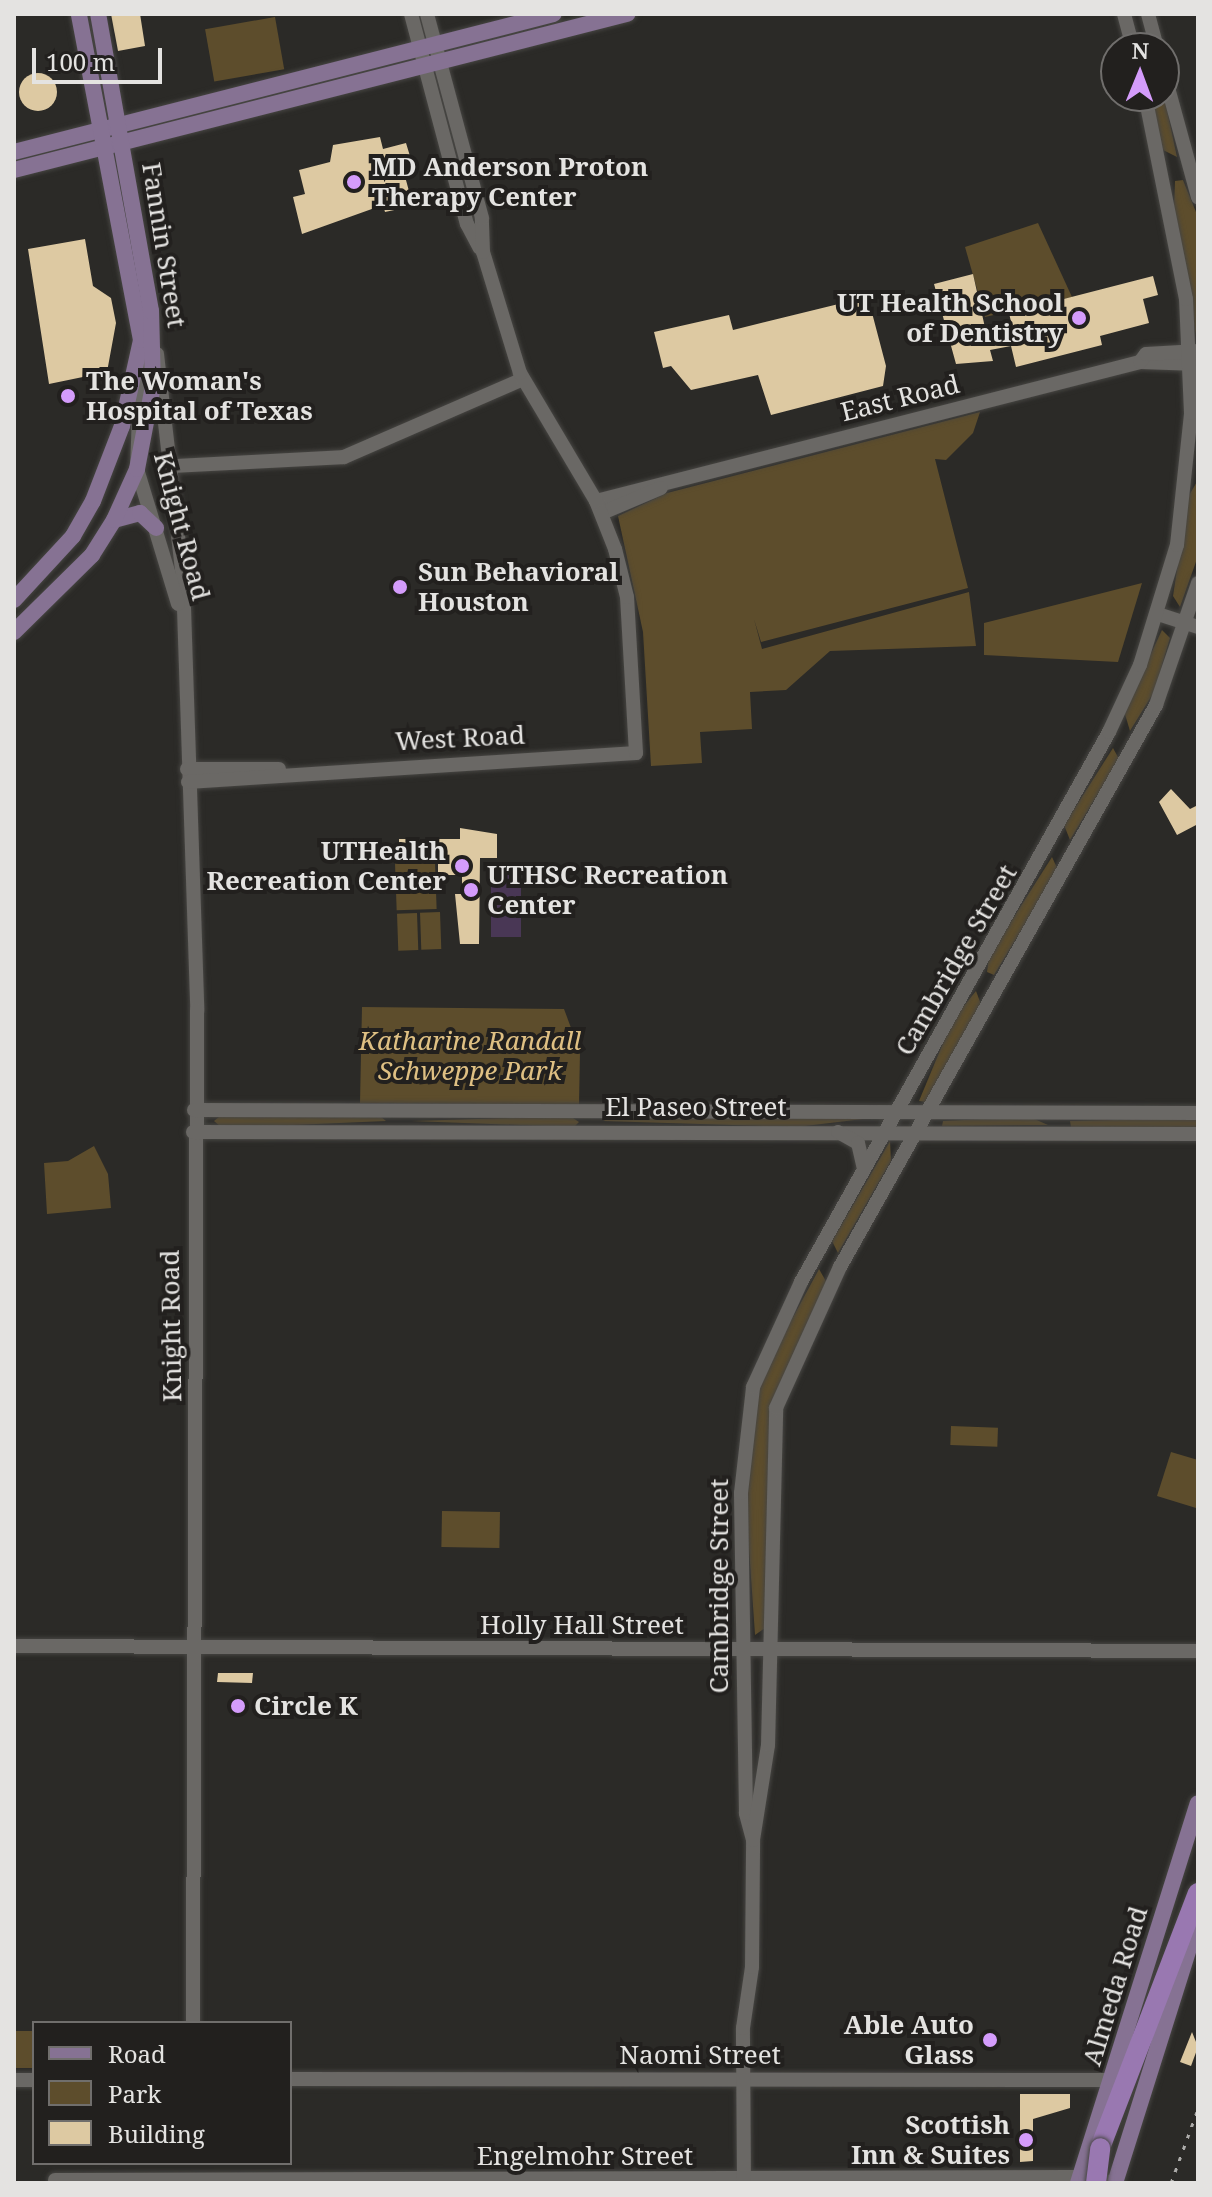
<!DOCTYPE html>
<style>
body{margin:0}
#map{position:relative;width:1212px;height:2197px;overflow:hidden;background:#2b2a27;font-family:"Noto Serif",serif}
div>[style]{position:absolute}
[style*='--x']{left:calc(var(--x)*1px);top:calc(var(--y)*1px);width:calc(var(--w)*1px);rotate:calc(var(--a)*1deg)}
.green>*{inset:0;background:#5d4d2c;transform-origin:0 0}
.water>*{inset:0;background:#493755;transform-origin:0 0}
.building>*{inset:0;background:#ddc9a2}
.round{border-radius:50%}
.roads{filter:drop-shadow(0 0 2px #464542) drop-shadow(0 0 2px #464542)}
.minor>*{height:14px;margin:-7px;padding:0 7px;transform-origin:7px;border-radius:7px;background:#6a6865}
.major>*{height:16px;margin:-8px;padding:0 8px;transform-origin:8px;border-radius:8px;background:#867293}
.highway>*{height:20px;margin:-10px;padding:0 10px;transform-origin:10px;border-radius:10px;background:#9978b1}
.rail>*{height:3px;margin-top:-1.5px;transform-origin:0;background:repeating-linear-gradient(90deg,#adacaa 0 4px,transparent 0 12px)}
.bridges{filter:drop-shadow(0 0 2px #464542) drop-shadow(0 0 2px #464542)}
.highway-bridge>*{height:20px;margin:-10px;padding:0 10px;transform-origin:10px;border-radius:10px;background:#9978b1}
.dots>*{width:22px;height:22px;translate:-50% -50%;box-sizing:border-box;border:4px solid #22201e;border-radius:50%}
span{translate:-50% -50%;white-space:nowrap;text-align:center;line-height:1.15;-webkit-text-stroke:8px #22201e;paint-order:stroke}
.poi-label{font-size:26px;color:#e4e3e1;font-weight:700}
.left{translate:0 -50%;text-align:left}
.right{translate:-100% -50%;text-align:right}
.street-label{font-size:26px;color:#e4e3e1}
.park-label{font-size:26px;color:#dfc083;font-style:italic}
.frame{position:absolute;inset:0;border:16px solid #e4e3e1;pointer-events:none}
.legend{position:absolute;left:32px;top:2021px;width:260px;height:144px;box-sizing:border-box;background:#22201e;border:2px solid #706e6c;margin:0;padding:10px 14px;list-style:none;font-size:24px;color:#e4e3e1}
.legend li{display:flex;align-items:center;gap:16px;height:40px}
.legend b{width:40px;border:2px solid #706e6c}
.north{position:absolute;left:1100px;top:32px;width:80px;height:80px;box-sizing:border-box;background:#22201e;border:2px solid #706e6c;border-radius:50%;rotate:1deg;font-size:22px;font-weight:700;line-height:32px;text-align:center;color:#e4e3e1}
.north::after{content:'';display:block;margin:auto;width:28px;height:36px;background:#d49cfb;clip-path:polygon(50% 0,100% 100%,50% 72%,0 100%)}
.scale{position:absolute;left:32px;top:48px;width:130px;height:36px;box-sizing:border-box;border:4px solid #e4e3e1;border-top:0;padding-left:10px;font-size:24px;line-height:28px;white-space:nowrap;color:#e4e3e1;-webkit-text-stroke:6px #22201e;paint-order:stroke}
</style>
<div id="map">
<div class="green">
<i style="left:275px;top:17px;width:53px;height:71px;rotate:80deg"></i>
<i style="clip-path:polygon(1147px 96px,1164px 96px,1177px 157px,1163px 150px)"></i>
<i style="clip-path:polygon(1183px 180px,1198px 217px,1198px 347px,1174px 206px,1175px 181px)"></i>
<i style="clip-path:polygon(1038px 223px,1072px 297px,985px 317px,965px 247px)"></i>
<i style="clip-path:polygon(980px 412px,973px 433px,946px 460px,935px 459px,968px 588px,761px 642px,754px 619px,762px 649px,969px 592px,976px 646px,830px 651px,786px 690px,750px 692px,752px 729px,700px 732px,702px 763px,651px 766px,643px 632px,618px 516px,667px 493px)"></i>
<i style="clip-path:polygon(1198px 480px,1198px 556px,1180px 607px,1173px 596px,1188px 497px)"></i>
<i style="clip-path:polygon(1142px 583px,1118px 662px,984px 655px,984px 623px)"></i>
<i style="clip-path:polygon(1162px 630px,1170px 638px,1154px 692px,1130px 731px,1124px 711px)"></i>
<i style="clip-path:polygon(1113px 748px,1119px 759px,1070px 840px,1064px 825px)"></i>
<i style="clip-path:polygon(1052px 857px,1058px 870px,994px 975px,987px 972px,989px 956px)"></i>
<i style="left:435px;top:862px;width:47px;height:40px;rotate:88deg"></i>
<i style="left:440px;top:912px;width:37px;height:20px;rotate:88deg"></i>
<i style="left:417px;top:913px;width:37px;height:20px;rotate:88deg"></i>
<i style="clip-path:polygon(976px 991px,982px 1007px,926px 1102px,919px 1101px,953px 1019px)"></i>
<i style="clip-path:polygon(362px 1007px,564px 1009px,580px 1052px,579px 1105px,360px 1103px)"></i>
<i style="clip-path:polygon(220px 1116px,380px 1116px,386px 1121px,222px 1128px,214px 1121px)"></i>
<i style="clip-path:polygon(570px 1116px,579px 1122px,574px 1127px,411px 1121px)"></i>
<i style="clip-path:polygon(613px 1117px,871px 1118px,797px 1127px,603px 1121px)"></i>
<i style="clip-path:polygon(1030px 1117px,1048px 1125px,942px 1126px,943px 1121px)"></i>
<i style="clip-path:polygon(1198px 1118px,1198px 1129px,1071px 1127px,1070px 1121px)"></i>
<i style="clip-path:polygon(890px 1141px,891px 1161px,838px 1253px,832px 1241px)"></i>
<i style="clip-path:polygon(94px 1146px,108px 1174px,111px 1208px,47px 1214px,44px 1163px,68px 1161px)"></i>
<i style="clip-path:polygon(819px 1269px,827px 1283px,773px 1407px,765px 1628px,755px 1635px,745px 1491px,759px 1380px)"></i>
<i style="left:951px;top:1426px;width:47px;height:19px;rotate:2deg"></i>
<i style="clip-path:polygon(1171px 1452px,1198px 1460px,1196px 1508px,1157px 1496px)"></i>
<i style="left:442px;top:1511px;width:58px;height:36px;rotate:1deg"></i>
<i style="left:14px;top:2031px;width:20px;height:37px"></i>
</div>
<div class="water">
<i style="left:491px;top:871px;width:30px;height:66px"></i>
</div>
<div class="building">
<i style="clip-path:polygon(111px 14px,140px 14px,145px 46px,118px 51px)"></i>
<i class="round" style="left:19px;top:73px;width:38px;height:38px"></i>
<i style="clip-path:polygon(380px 137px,383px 149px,406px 143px,413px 166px,403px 169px,413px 206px,385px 212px,383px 205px,302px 234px,293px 197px,305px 194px,299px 170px,330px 162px,333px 145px)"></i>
<i style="clip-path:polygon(85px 239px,93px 286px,111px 298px,116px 323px,107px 372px,49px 384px,28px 249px)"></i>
<i style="clip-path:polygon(973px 274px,986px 332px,1012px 326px,1009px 313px,1153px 276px,1158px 295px,1143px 299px,1149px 323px,1100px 336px,1102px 345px,1016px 367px,1011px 346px,990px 350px,993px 361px,956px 364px,934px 284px)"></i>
<i style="clip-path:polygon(866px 290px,886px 366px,883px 386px,771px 415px,758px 375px,691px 390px,671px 366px,663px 368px,654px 332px,729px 315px,733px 330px,859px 299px)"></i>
<i style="clip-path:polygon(1171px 789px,1190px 809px,1198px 805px,1198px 824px,1177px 835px,1159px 802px)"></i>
<i style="clip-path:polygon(460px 828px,497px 834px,497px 858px,480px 858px,479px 944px,460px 944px,455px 894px,462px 894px,462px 875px,438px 875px,438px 861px,399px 861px,399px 839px,460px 839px)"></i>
<i style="clip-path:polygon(218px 1673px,253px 1673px,252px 1683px,217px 1682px)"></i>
<i style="clip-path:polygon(1192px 2032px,1198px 2047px,1191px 2066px,1180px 2062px)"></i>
<i style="clip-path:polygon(1020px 2094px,1070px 2094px,1070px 2108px,1033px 2119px,1033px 2161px,1020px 2162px)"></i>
</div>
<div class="roads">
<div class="minor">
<i style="--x:411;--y:14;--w:217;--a:75.1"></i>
<i style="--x:467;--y:224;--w:27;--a:62"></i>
<i style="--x:1124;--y:14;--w:35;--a:75"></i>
<i style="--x:1148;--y:14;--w:35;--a:75"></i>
<i style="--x:1164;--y:73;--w:129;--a:74.7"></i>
<i style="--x:157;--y:354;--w:226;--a:83.4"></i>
<i style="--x:183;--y:578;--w:432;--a:88.1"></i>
<i style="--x:197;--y:1010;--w:1013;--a:90.23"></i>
<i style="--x:141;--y:356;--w:113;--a:92"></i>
<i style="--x:137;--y:469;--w:141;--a:73.1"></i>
<i style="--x:1140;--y:362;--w:58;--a:2"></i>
<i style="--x:174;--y:466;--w:170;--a:-3"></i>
<i style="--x:344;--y:457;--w:195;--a:-23.5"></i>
<i style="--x:596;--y:501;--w:561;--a:-14.33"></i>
<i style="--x:1140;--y:362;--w:10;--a:-53"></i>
<i style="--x:1146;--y:354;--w:52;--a:-3.3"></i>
<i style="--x:602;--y:513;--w:64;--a:-23"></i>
<i style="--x:1158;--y:614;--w:42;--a:18"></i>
<i style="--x:187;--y:769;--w:92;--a:0"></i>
<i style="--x:188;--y:782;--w:449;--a:-3.7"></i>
<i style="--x:636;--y:753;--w:156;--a:-93.3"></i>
<i style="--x:627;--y:597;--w:49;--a:-104"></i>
<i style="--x:615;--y:549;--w:52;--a:-111.6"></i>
<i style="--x:596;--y:501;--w:149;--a:-120.7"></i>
<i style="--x:520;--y:373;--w:127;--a:-107"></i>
<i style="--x:483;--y:252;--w:34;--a:-92"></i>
<i style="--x:482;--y:218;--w:211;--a:-105.1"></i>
<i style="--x:194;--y:1110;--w:1004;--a:0.17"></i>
<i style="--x:193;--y:1132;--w:1005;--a:0.11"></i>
<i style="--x:838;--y:1132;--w:23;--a:29"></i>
<i style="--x:858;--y:1143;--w:27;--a:77"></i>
<i style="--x:14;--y:1646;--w:1184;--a:0.24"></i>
<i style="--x:753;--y:1840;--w:28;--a:-105"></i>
<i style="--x:746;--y:1813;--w:320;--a:-90.9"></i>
<i style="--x:741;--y:1493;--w:107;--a:-83.5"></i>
<i style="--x:753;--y:1387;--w:115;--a:-65.4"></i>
<i style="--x:801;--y:1282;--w:630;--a:-60.75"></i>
<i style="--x:1109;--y:732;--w:74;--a:-65.2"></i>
<i style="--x:1140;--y:665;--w:126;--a:-72.9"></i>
<i style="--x:1177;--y:545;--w:133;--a:-83.9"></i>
<i style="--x:1191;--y:413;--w:114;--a:-92.5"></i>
<i style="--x:1186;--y:299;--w:207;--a:-101.4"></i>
<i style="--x:290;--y:2079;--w:820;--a:0.07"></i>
<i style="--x:14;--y:2080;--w:20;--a:0"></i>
<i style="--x:55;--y:2180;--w:1026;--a:-0.17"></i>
<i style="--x:1081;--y:2177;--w:34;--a:10"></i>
<i style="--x:744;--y:2183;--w:155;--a:-90.4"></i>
<i style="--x:743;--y:2028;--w:62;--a:-81.6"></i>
<i style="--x:752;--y:1967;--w:127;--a:-89.5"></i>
<i style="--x:753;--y:1840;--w:96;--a:-81"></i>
<i style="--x:768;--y:1745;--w:337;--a:-88.6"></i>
<i style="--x:776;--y:1408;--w:155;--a:-65.6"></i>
<i style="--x:840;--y:1267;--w:645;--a:-60.65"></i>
<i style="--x:1156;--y:705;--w:129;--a:-71"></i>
</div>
<div class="major">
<i style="--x:14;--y:152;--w:557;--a:-14.34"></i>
<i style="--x:14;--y:170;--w:633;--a:-14.28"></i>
<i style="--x:114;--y:520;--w:27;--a:-15"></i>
<i style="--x:140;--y:513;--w:22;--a:43"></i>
<i style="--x:14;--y:600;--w:87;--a:-47.3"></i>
<i style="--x:73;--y:536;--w:40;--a:-60.3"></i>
<i style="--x:93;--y:501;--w:80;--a:-68.9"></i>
<i style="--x:122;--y:426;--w:88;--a:-77.5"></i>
<i style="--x:141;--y:340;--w:332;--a:-100.8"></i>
<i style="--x:14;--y:632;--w:110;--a:-44.6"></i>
<i style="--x:92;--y:555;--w:41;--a:-57.8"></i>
<i style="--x:114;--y:520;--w:56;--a:-65.7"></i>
<i style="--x:137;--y:469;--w:85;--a:-79.1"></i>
<i style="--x:153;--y:386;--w:75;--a:-91.5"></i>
<i style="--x:151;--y:311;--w:302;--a:-100.1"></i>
<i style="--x:1078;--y:2183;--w:398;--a:-72.5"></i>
<i style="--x:1115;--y:2183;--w:276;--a:-72.5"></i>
</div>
<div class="highway">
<i style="--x:1100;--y:2148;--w:273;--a:-69"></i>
</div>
</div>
<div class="rail">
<i style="--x:1171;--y:2183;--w:79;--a:-70"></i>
</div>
<div class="bridges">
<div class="highway-bridge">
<i style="--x:1096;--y:2183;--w:35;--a:-83"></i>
</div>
</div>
<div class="dots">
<i style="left:354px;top:182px;background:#d49cfb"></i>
<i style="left:1079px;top:318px;background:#d49cfb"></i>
<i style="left:68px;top:396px;background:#d49cfb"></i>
<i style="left:400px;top:587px;background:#d49cfb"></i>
<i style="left:462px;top:866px;background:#d49cfb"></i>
<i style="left:471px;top:890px;background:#d49cfb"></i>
<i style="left:238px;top:1706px;background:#d49cfb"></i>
<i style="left:990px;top:2040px;background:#d49cfb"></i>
<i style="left:1026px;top:2140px;background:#d49cfb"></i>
</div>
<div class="poi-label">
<span class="left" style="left:372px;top:182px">MD Anderson Proton<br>Therapy Center</span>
<span class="right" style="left:1063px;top:318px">UT Health School<br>of Dentistry</span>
<span class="left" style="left:86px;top:396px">The Woman's<br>Hospital of Texas</span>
<span class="left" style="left:418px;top:587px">Sun Behavioral<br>Houston</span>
<span class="right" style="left:446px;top:866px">UTHealth<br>Recreation Center</span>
<span class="left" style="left:487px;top:890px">UTHSC Recreation<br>Center</span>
<span class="left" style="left:254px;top:1706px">Circle K</span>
<span class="right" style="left:974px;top:2040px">Able Auto<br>Glass</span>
<span class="right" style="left:1010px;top:2140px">Scottish<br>Inn &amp; Suites</span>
</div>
<div class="street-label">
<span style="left:164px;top:245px;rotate:81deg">Fannin Street</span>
<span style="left:900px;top:398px;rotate:-14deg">East Road</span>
<span style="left:182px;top:526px;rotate:75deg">Knight Road</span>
<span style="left:460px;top:738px;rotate:-3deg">West Road</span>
<span style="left:956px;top:960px;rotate:-60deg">Cambridge Street</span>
<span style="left:696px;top:1107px">El Paseo Street</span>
<span style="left:171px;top:1326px;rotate:-91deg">Knight Road</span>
<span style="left:719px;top:1586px;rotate:-90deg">Cambridge Street</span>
<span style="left:582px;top:1625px">Holly Hall Street</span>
<span style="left:1115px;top:1986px;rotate:-73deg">Almeda Road</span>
<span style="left:700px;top:2055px">Naomi Street</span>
<span style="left:585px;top:2156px">Engelmohr Street</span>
</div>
<div class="park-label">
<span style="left:470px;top:1056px">Katharine Randall<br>Schweppe Park</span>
</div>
<div class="frame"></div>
<ul class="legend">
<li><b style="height:10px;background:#867293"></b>Road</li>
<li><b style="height:22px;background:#5d4d2c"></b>Park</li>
<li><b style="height:22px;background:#ddc9a2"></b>Building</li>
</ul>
<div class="north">N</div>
<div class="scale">100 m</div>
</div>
